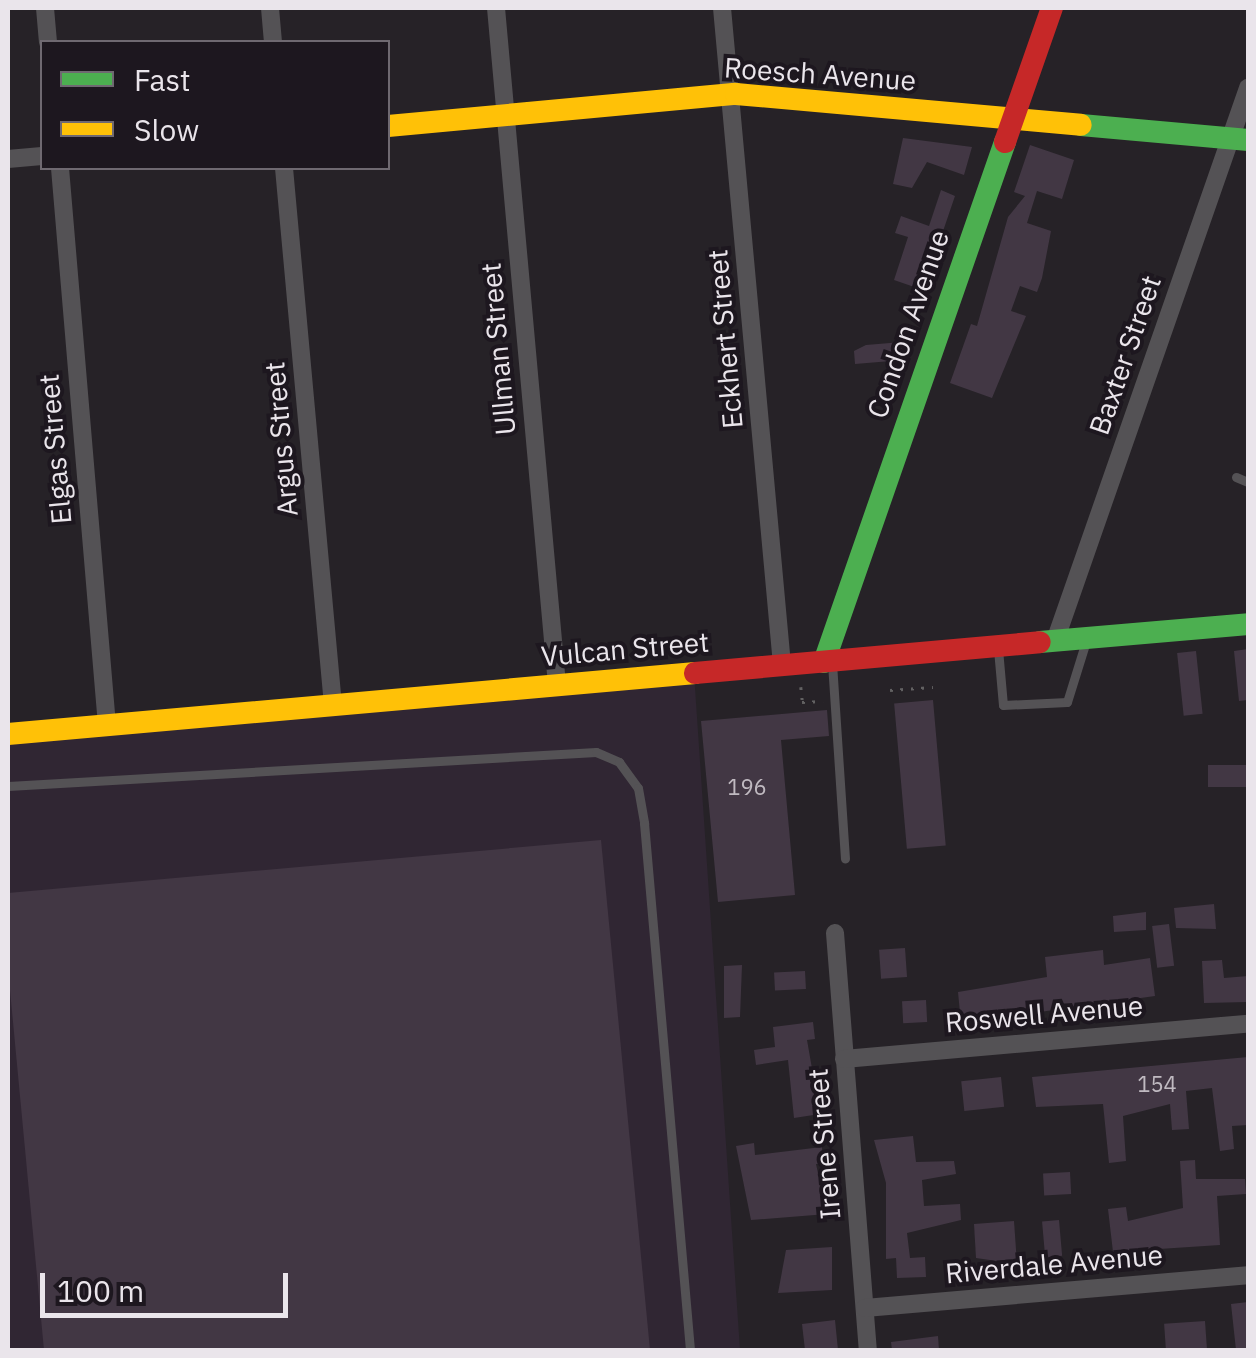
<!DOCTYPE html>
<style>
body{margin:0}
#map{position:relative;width:1256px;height:1358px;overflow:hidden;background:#262227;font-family:"IBM Plex Sans",sans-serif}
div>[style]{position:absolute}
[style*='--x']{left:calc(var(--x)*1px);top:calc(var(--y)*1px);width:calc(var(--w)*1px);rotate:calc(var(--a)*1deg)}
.built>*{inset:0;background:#302633}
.building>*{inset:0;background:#423744;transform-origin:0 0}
.path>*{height:2.5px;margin-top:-1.25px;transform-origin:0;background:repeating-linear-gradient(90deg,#626162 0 2.5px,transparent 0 10.5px)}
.lane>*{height:9px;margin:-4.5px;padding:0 4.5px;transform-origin:4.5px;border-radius:4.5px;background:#545255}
.street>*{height:18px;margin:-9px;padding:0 9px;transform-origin:9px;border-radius:9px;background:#545255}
.fast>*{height:22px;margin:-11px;padding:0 11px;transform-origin:11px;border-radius:11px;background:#4caf50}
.slow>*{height:22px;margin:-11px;padding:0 11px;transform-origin:11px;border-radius:11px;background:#ffc107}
.jam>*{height:22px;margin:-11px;padding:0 11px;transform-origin:11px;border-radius:11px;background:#c62828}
span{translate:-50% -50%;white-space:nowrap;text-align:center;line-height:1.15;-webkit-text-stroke:8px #1d171f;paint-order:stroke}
.number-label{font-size:22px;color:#c0bac1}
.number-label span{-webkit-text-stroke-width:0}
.street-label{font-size:28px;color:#eae5eb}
.frame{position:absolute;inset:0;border:10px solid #eae5eb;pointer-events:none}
.legend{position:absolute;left:40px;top:40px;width:350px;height:130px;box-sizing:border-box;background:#1d171f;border:2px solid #6f6971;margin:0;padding:12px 18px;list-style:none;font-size:30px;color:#eae5eb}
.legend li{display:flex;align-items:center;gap:20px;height:50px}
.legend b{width:50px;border:2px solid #6f6971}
.scale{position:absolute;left:40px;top:1273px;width:248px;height:45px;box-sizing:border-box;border:5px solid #eae5eb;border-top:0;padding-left:12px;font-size:30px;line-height:35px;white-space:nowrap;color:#eae5eb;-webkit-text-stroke:8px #1d171f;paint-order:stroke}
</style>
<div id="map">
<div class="built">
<i style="clip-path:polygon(694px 673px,740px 1350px,8px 1350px,8px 735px)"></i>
</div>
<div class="building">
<i style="clip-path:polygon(903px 138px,972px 147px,964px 175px,927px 162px,912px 188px,893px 184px)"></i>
<i style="clip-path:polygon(1030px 145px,1074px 160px,1062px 199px,1037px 191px,1027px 223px,1051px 231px,1042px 278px,1037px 292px,1020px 286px,1011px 311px,1026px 316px,992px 398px,950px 383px,971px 324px,977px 326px,1008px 217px,1025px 196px,1014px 192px)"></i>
<i style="clip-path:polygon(941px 190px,955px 196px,923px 290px,894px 280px,908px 237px,895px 233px,901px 216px,929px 226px)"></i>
<i style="clip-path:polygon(902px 342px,903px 360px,855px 364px,854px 351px,866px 345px)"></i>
<i style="clip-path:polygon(1248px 649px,1248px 700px,1239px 701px,1234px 651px)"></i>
<i style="left:1196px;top:651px;width:63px;height:19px;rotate:84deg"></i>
<i style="left:933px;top:700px;width:146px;height:39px;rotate:85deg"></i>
<i style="clip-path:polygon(827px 710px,829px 736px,781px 740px,795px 895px,718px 902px,701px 721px)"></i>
<i style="left:1248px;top:765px;width:22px;height:40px;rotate:90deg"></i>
<i style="clip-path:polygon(601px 840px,650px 1350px,44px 1350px,8px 969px,8px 893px)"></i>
<i style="clip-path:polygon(1214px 904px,1216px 929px,1176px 928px,1174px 908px)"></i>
<i style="clip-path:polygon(1146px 912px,1146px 930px,1114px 932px,1113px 916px)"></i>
<i style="left:1169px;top:924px;width:42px;height:17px;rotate:83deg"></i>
<i style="left:905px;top:948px;width:29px;height:26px;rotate:86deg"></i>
<i style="clip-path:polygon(1103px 950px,1104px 965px,1150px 958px,1155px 996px,961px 1023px,958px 992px,1047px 977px,1045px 957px)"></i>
<i style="clip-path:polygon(1222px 960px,1224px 978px,1248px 976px,1248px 1002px,1204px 1003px,1202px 961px)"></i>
<i style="clip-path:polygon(742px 965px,740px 1017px,724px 1018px,724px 966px)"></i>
<i style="left:805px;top:971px;width:18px;height:31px;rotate:87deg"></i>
<i style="left:926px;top:1000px;width:22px;height:24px;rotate:87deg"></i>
<i style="clip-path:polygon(813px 1022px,815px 1039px,807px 1040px,820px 1114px,794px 1118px,788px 1060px,756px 1065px,754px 1050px,775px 1047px,773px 1027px)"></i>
<i style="clip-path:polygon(1248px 1057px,1248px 1125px,1232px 1126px,1234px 1149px,1220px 1151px,1212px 1088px,1186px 1091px,1189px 1129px,1172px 1130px,1170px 1104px,1123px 1116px,1126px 1161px,1109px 1163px,1103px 1104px,1036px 1107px,1032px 1077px)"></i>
<i style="left:1001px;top:1077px;width:30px;height:40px;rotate:84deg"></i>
<i style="clip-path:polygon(913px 1136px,916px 1162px,954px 1161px,956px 1174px,922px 1180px,924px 1206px,960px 1204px,961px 1220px,907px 1233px,910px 1258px,925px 1257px,926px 1277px,897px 1278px,896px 1258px,886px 1259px,886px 1183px,874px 1140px)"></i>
<i style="clip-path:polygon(754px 1143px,755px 1155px,822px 1147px,823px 1164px,816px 1164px,827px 1214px,751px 1220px,736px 1146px)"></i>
<i style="clip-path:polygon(1195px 1160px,1196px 1179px,1245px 1179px,1246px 1194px,1217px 1196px,1220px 1245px,1113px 1252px,1108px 1209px,1126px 1207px,1128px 1221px,1183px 1208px,1180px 1161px)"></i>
<i style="left:1070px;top:1172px;width:22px;height:27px;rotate:87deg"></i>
<i style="left:1059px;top:1220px;width:36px;height:17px;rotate:85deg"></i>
<i style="clip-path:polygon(1014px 1221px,1017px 1264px,976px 1258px,974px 1224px)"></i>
<i style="clip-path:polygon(832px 1247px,832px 1290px,778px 1293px,786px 1250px)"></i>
<i style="clip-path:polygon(1248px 1302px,1248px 1350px,1236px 1350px,1231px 1304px)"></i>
<i style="clip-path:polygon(835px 1320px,838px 1350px,805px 1350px,802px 1324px)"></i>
<i style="left:1205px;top:1321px;width:29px;height:41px;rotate:86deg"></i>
<i style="clip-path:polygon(938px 1336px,939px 1350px,892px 1350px,891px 1342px)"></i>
</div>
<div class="path">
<i style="--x:801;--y:687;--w:19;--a:84"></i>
<i style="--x:890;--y:690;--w:43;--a:-4"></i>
<i style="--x:802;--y:702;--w:21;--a:-3"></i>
</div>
<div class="lane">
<i style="--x:1236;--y:477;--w:13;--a:23"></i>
<i style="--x:998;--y:649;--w:56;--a:84.9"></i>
<i style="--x:1003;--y:705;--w:64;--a:-2.7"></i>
<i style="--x:1067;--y:702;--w:64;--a:-72.7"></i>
<i style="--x:832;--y:663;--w:196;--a:86.2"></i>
<i style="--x:8;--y:786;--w:589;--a:-3.31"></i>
<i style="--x:596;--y:752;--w:25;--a:23"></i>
<i style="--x:619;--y:762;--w:32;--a:54"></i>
<i style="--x:638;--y:788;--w:36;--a:80"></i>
<i style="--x:644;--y:823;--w:529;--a:85.01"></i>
</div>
<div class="street">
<i style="--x:45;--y:8;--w:34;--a:85"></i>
<i style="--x:270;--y:8;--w:34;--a:85"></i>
<i style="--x:496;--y:8;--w:680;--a:84.85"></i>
<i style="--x:722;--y:8;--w:660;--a:84.78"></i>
<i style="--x:8;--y:159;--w:34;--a:-5"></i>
<i style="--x:60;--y:168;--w:559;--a:85.18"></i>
<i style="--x:284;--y:168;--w:539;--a:84.79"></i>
<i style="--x:1055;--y:641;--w:586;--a:-70.76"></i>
<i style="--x:835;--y:933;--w:418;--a:85.5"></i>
<i style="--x:844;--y:1059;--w:406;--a:-5"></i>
<i style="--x:865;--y:1308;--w:384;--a:-4.9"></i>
</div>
<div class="fast">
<i style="--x:1081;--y:125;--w:168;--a:5.1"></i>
<i style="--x:1040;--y:642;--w:209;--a:-4.9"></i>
<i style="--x:824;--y:662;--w:551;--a:-70.81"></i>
</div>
<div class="slow">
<i style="--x:388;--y:126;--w:349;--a:-5.3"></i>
<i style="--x:736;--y:94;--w:346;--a:5.1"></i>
<i style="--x:8;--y:734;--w:690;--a:-5.07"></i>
</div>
<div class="jam">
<i style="--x:1005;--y:142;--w:142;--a:-70.7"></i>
<i style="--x:695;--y:673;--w:346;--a:-5.1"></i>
</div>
<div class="number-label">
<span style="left:747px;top:787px">196</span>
<span style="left:1157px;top:1084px">154</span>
</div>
<div class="street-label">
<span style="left:820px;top:74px;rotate:4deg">Roesch Avenue</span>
<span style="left:908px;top:324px;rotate:-71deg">Condon Avenue</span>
<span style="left:725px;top:339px;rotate:-95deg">Eckhert Street</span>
<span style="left:498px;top:349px;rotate:-95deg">Ullman Street</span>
<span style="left:1125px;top:355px;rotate:-71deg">Baxter Street</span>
<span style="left:281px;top:439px;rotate:-95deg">Argus Street</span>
<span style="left:55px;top:449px;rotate:-95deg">Elgas Street</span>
<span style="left:625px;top:649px;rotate:-5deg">Vulcan Street</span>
<span style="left:1044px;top:1014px;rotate:-5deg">Roswell Avenue</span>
<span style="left:824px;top:1144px;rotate:-95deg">Irene Street</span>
<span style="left:1054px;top:1264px;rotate:-5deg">Riverdale Avenue</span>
</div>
<div class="frame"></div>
<ul class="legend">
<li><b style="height:12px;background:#4caf50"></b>Fast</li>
<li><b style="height:12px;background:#ffc107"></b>Slow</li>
</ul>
<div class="scale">100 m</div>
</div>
